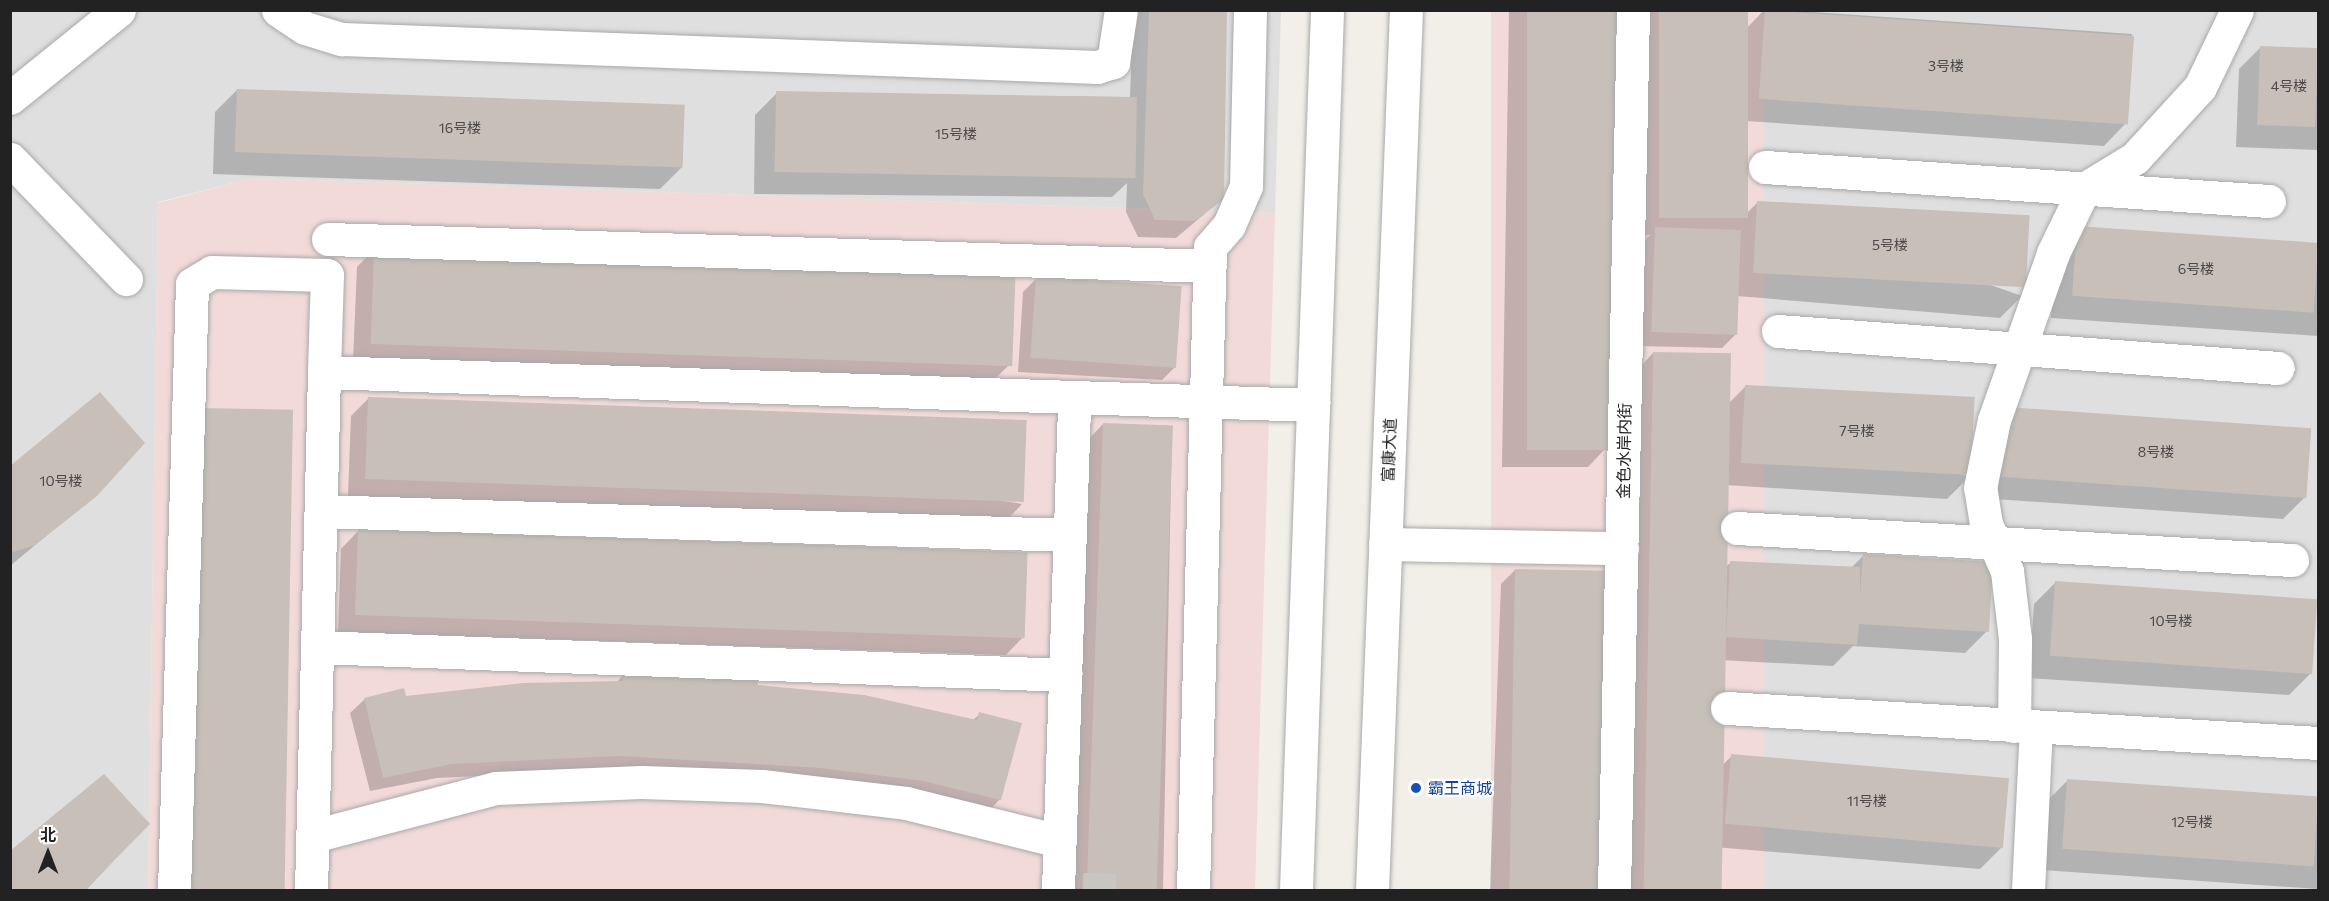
<!DOCTYPE html>
<meta charset="utf-8">
<style>
body{margin:0}
#map{position:relative;width:2329px;height:901px;overflow:hidden;background:#f2efe9;font-family:Commissioner,"Noto Sans SC",sans-serif}
div>[style]{position:absolute}
[style*='--x']{left:calc(var(--x)*1px);top:calc(var(--y)*1px);width:calc(var(--w)*1px);rotate:calc(var(--a)*1deg)}
.residential>*{inset:0;background:#e0dfdf;transform-origin:0 0}
.commercial>*{inset:0;background:#f2dad9;transform-origin:0 0}
.shadow>*{inset:0;background:#0003}
.building>*{inset:0;background:#c7bfb8;transform-origin:0 0}
.minor-tunnel>*{height:33px;margin-top:-16.5px;transform-origin:0;background:repeating-linear-gradient(90deg,#c8c6c1 0 33px,transparent 0 49px)}
.roads{filter:drop-shadow(0 0 2px #a9a9a9) drop-shadow(0 0 2px #a9a9a9)}
.minor>*{height:33px;margin:-16.5px;padding:0 16.5px;transform-origin:16.5px;border-radius:16.5px;background:#fff}
.dots>*{width:16px;height:16px;translate:-50% -50%;box-sizing:border-box;border:3px solid #fff;border-radius:50%}
span{translate:-50% -50%;white-space:nowrap;text-align:center;line-height:1.15;-webkit-text-stroke:4.5px #fff;paint-order:stroke}
.number-label{font-size:14px;color:#4b4948}
.number-label span{-webkit-text-stroke-width:0}
.street-label{font-size:16px;color:#222}
.transit-label{font-size:16px;color:#164399}
.left{translate:0 -50%;text-align:left}
.frame{position:absolute;inset:0;border:12px solid #222;pointer-events:none}
.north{position:absolute;left:18px;top:823px;width:60px;height:60px;-webkit-text-stroke:4px #fff;paint-order:stroke;rotate:0deg;font-size:16px;font-weight:700;line-height:24px;text-align:center;color:#222}
.north::after{content:'';display:block;margin:auto;width:21px;height:27px;background:#222;clip-path:polygon(50% 0,100% 100%,50% 72%,0 100%)}
</style>
<div id="map">
<div class="residential">
<i style="clip-path:polygon(10px 11px,1281px 11px,1275px 213px,252px 178px,158px 202px,148px 890px,11px 890px)"></i>
<i style="left:1491px;top:11px;width:827px;height:879px"></i>
</div>
<div class="commercial">
<i style="left:1491px;top:11px;width:273px;height:879px"></i>
<i style="clip-path:polygon(252px 178px,1275px 213px,1255px 890px,148px 890px,158px 203px)"></i>
</div>
<div class="shadow">
<i style="clip-path:polygon(1133px 10px,1225px 10px,1222px 199px,1176px 238px,1138px 237px,1126px 212px,1127px 183px,1112px 197px,754px 194px,755px 115px,777px 93px,1130px 97px)"></i>
<i style="clip-path:polygon(1509px 10px,1616px 10px,1605px 449px,1588px 467px,1502px 467px)"></i>
<i style="clip-path:polygon(1643px 10px,1747px 10px,1747px 28px,1764px 10px,1784px 10px,2132px 34px,2126px 123px,2104px 146px,1746px 121px,1744px 216px,1757px 203px,2022px 296px,2000px 318px,1737px 296px,1736px 334px,1722px 348px,1639px 346px,1642px 243px,1650px 235px,1639px 235px)"></i>
<i style="clip-path:polygon(2261px 47px,2318px 49px,2318px 150px,2236px 147px,2239px 69px)"></i>
<i style="clip-path:polygon(237px 90px,682px 167px,660px 189px,213px 174px,215px 112px)"></i>
<i style="clip-path:polygon(2078px 228px,2318px 244px,2318px 336px,2051px 318px,2056px 250px)"></i>
<i style="clip-path:polygon(374px 249px,1011px 363px,994px 380px,353px 361px,357px 267px)"></i>
<i style="clip-path:polygon(1037px 278px,1176px 366px,1162px 380px,1018px 372px,1023px 292px)"></i>
<i style="clip-path:polygon(1653px 353px,1728px 404px,1745px 387px,1969px 477px,1947px 499px,1726px 485px,1723px 570px,1731px 562px,1851px 568px,1863px 556px,1987px 631px,1965px 653px,1853px 646px,1833px 666px,1720px 660px,1716px 771px,1732px 756px,2002px 847px,1980px 869px,1714px 847px,1713px 890px,1619px 890px,1636px 371px)"></i>
<i style="clip-path:polygon(369px 398px,1022px 504px,1005px 522px,348px 496px,351px 416px)"></i>
<i style="clip-path:polygon(291px 411px,281px 890px,171px 890px)"></i>
<i style="clip-path:polygon(1103px 424px,1172px 426px,1163px 890px,1073px 890px,1086px 442px)"></i>
<i style="clip-path:polygon(1984px 430px,2305px 497px,2283px 519px,1980px 498px)"></i>
<i style="clip-path:polygon(10px 467px,94px 496px,10px 566px)"></i>
<i style="clip-path:polygon(358px 531px,1023px 637px,1006px 655px,338px 632px,341px 549px)"></i>
<i style="clip-path:polygon(1515px 570px,1601px 890px,1490px 890px,1501px 584px)"></i>
<i style="clip-path:polygon(2056px 582px,2311px 673px,2289px 695px,2029px 678px,2034px 604px)"></i>
<i style="clip-path:polygon(624px 674px,756px 686px,973px 720px,980px 714px,1000px 799px,986px 814px,605px 770px,437px 778px,370px 791px,350px 713px,365px 699px,616px 683px)"></i>
<i style="clip-path:polygon(2068px 780px,2318px 798px,2318px 889px,2042px 870px,2046px 802px)"></i>
<i style="clip-path:polygon(148px 824px,86px 890px,10px 890px,10px 852px)"></i>
</div>
<div class="building">
<i style="clip-path:polygon(1149px 10px,1227px 10px,1224px 199px,1195px 221px,1155px 220px,1143px 194px)"></i>
<i style="left:1527px;top:10px;width:90px;height:440px"></i>
<i style="left:1659px;top:10px;width:89px;height:208px"></i>
<i style="left:1765px;top:10px;width:370px;height:89px;rotate:4deg"></i>
<i style="left:2260px;top:46px;width:58px;height:79px;rotate:2deg"></i>
<i style="left:237px;top:89px;width:448px;height:63px;rotate:2deg"></i>
<i style="left:776px;top:91px;width:361px;height:81px;rotate:1deg"></i>
<i style="left:1757px;top:201px;width:273px;height:72px;rotate:3deg"></i>
<i style="left:2077px;top:226px;width:242px;height:70px;rotate:4deg"></i>
<i style="left:1655px;top:227px;width:86px;height:105px;rotate:2deg"></i>
<i style="left:374px;top:248px;width:642px;height:96px;rotate:2deg"></i>
<i style="left:1036px;top:276px;width:146px;height:82px;rotate:4deg"></i>
<i style="left:1653px;top:352px;width:78px;height:538px;rotate:1deg"></i>
<i style="left:1745px;top:385px;width:230px;height:78px;rotate:3deg"></i>
<i style="clip-path:polygon(100px 392px,145px 443px,97px 496px,35px 545px,10px 553px,10px 466px)"></i>
<i style="left:368px;top:397px;width:659px;height:82px;rotate:2deg"></i>
<i style="left:2006px;top:407px;width:306px;height:70px;rotate:4deg"></i>
<i style="left:198px;top:408px;width:95px;height:482px;rotate:1deg"></i>
<i style="left:1103px;top:423px;width:70px;height:467px;rotate:2deg"></i>
<i style="left:358px;top:529px;width:670px;height:86px;rotate:2deg"></i>
<i style="clip-path:polygon(1863px 554px,1993px 562px,1989px 632px,1859px 624px,1857px 645px,1726px 637px,1730px 561px,1860px 567px,1860px 595px)"></i>
<i style="left:1515px;top:569px;width:95px;height:321px;rotate:1deg"></i>
<i style="left:2055px;top:581px;width:263px;height:75px;rotate:4deg"></i>
<i style="clip-path:polygon(624px 673px,758px 679px,758px 685px,864px 695px,977px 720px,979px 712px,1022px 723px,1001px 800px,923px 781px,821px 768px,620px 756px,452px 764px,383px 778px,364px 698px,404px 688px,406px 696px,523px 683px,623px 681px)"></i>
<i style="left:1731px;top:754px;width:279px;height:70px;rotate:5deg"></i>
<i style="clip-path:polygon(104px 774px,150px 824px,85px 890px,10px 890px,10px 851px)"></i>
<i style="left:2067px;top:779px;width:252px;height:70px;rotate:4deg"></i>
</div>
<div class="minor-tunnel">
<i style="--x:1083;--y:889;--w:46;--a:1.2"></i>
</div>
<div class="roads">
<div class="minor">
<i style="--x:278;--y:10;--w:32;--a:34"></i>
<i style="--x:305;--y:28;--w:39;--a:17"></i>
<i style="--x:342;--y:39;--w:756;--a:2.12"></i>
<i style="--x:1097;--y:67;--w:17;--a:-17"></i>
<i style="--x:1113;--y:62;--w:53;--a:-81.3"></i>
<i style="--x:10;--y:98;--w:140;--a:-38.9"></i>
<i style="--x:10;--y:159;--w:167;--a:46"></i>
<i style="--x:1765;--y:167;--w:505;--a:3.86"></i>
<i style="--x:328;--y:239;--w:882;--a:1.75"></i>
<i style="--x:1778;--y:331;--w:501;--a:4.23"></i>
<i style="--x:321;--y:511;--w:749;--a:1.84"></i>
<i style="--x:1737;--y:528;--w:556;--a:3.3"></i>
<i style="--x:1385;--y:544;--w:237;--a:1"></i>
<i style="--x:317;--y:647;--w:749;--a:2.14"></i>
<i style="--x:1727;--y:708;--w:592;--a:3.39"></i>
<i style="--x:2014;--y:726;--w:87;--a:-89.3"></i>
<i style="--x:2015;--y:639;--w:68;--a:-96.7"></i>
<i style="--x:2007;--y:571;--w:51;--a:-114.1"></i>
<i style="--x:1986;--y:524;--w:36;--a:-99"></i>
<i style="--x:1980;--y:488;--w:69;--a:-78.4"></i>
<i style="--x:1994;--y:420;--w:177;--a:-70.5"></i>
<i style="--x:2053;--y:253;--w:71;--a:-64.2"></i>
<i style="--x:2084;--y:189;--w:60;--a:-31.3"></i>
<i style="--x:2135;--y:158;--w:96;--a:-47.5"></i>
<i style="--x:2200;--y:87;--w:85;--a:-64.3"></i>
<i style="--x:313;--y:836;--w:189;--a:-14.7"></i>
<i style="--x:496;--y:788;--w:145;--a:-2.4"></i>
<i style="--x:641;--y:782;--w:121;--a:1.9"></i>
<i style="--x:762;--y:786;--w:145;--a:6.7"></i>
<i style="--x:906;--y:803;--w:158;--a:13.9"></i>
<i style="--x:174;--y:890;--w:606;--a:-88.3"></i>
<i style="--x:192;--y:284;--w:23;--a:-31"></i>
<i style="--x:212;--y:272;--w:115;--a:1.5"></i>
<i style="--x:327;--y:275;--w:97;--a:91.8"></i>
<i style="--x:311;--y:890;--w:518;--a:-88.56"></i>
<i style="--x:324;--y:372;--w:990;--a:1.91"></i>
<i style="--x:1058;--y:890;--w:492;--a:-88.1"></i>
<i style="--x:1193;--y:890;--w:643;--a:-88.49"></i>
<i style="--x:1210;--y:247;--w:29;--a:-49"></i>
<i style="--x:1229;--y:225;--w:43;--a:-66.4"></i>
<i style="--x:1246;--y:186;--w:176;--a:-88.7"></i>
<i style="--x:1296;--y:890;--w:881;--a:-87.98"></i>
<i style="--x:1372;--y:890;--w:881;--a:-87.79"></i>
<i style="--x:1614;--y:890;--w:880;--a:-88.76"></i>
<i style="--x:2028;--y:890;--w:163;--a:-87.2"></i>
</div>
</div>
<div class="dots">
<i style="left:1416px;top:788px;background:#1a4fb4"></i>
</div>
<div class="number-label">
<span style="left:1946px;top:66px">3号楼</span>
<span style="left:2289px;top:86px">4号楼</span>
<span style="left:460px;top:128px">16号楼</span>
<span style="left:956px;top:134px">15号楼</span>
<span style="left:1890px;top:245px">5号楼</span>
<span style="left:2196px;top:269px">6号楼</span>
<span style="left:1857px;top:431px">7号楼</span>
<span style="left:2156px;top:452px">8号楼</span>
<span style="left:61px;top:481px">10号楼</span>
<span style="left:2171px;top:621px">10号楼</span>
<span style="left:1867px;top:801px">11号楼</span>
<span style="left:2192px;top:822px">12号楼</span>
</div>
<div class="street-label">
<span style="left:1389px;top:450px;rotate:-88deg">富康大道</span>
<span style="left:1624px;top:451px;rotate:-89deg">金色水岸内街</span>
</div>
<div class="transit-label">
<span class="left" style="left:1428px;top:788px">霸王商城</span>
</div>
<div class="frame"></div>
<div class="north">北</div>
</div>
